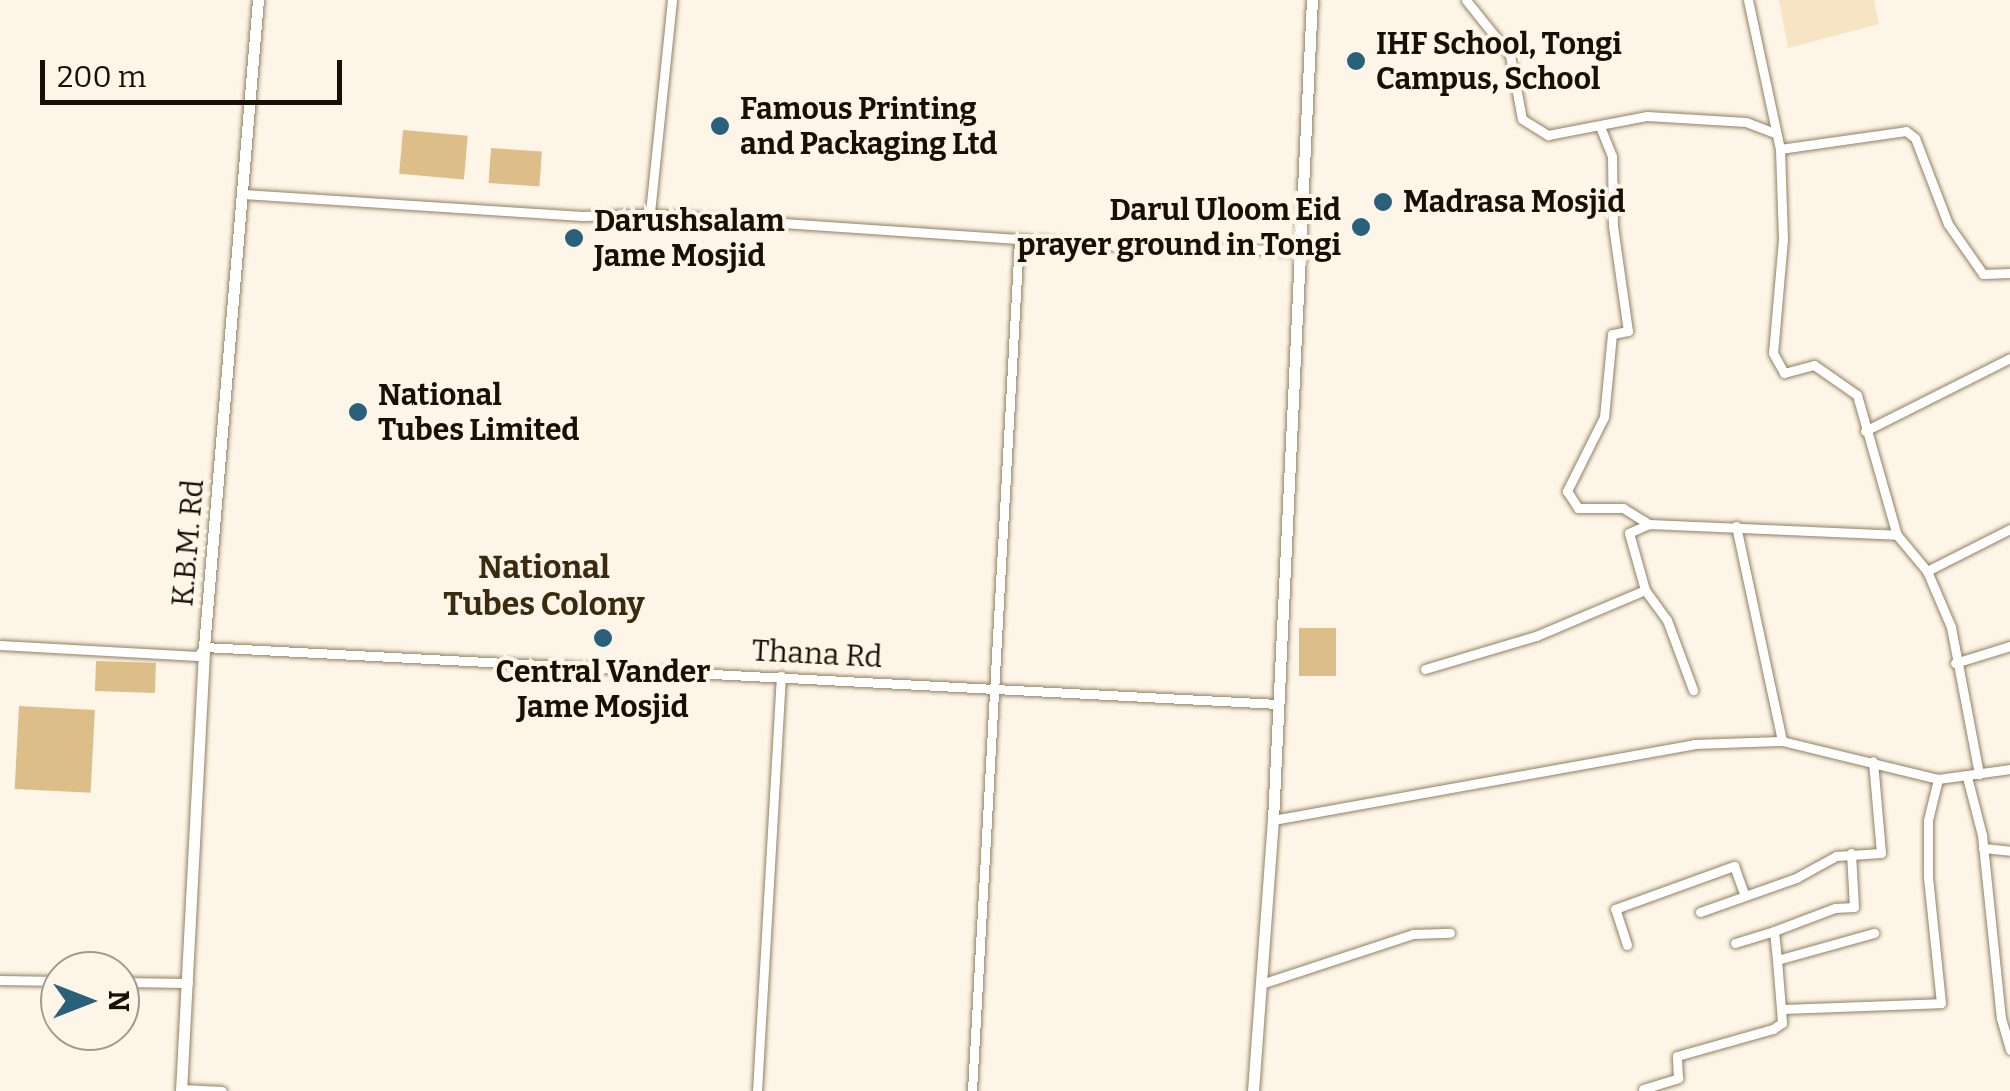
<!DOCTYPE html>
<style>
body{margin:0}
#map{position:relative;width:2010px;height:1091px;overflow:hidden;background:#fdf5e7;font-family:Bitter,serif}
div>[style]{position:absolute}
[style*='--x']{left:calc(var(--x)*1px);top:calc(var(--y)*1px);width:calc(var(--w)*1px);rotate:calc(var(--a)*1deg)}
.green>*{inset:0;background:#f7e4c2}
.water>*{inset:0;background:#ddbe88;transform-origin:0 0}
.roads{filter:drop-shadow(0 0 2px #928061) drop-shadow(0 0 2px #928061)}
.minor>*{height:9px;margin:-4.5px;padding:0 4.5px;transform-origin:4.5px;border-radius:4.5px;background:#fff}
.tertiary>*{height:11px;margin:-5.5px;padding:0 5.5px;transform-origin:5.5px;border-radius:5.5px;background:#fff}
.dots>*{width:28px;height:28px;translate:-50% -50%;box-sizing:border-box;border:5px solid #fdf5e7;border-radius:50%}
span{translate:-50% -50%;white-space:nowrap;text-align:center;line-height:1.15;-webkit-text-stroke:8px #fdf5e7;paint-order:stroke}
.poi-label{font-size:30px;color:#171005;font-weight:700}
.left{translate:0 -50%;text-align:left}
.right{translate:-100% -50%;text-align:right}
.street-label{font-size:30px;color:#171005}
.neighbourhood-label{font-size:32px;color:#3a2b0e;font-weight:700}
.north{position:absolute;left:40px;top:951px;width:100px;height:100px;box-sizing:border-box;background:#fdf5e7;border:2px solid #a1998d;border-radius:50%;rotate:90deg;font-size:28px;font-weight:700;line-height:40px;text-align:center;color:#171005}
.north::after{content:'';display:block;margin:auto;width:35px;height:45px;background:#29617b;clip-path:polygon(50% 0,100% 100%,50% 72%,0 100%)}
.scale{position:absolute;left:40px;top:60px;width:302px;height:45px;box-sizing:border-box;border:5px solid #171005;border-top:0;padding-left:12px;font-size:30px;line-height:35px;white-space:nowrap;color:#171005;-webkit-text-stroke:8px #fdf5e7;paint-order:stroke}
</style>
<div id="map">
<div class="green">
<i style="clip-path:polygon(1779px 0,1874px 0,1879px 24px,1788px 48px)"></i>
</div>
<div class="water">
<i style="left:403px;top:130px;width:65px;height:44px;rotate:5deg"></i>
<i style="left:491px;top:148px;width:51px;height:35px;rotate:4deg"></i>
<i style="left:1299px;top:628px;width:37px;height:48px"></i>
<i style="left:96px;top:661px;width:60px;height:30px;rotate:2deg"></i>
<i style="left:19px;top:706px;width:76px;height:83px;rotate:3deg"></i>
</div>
<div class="roads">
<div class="minor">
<i style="--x:672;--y:0;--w:215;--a:95.9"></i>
<i style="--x:650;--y:214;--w:457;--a:3.9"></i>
<i style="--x:1106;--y:245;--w:194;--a:1.8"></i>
<i style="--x:1466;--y:0;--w:70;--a:51.3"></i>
<i style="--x:1510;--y:55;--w:65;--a:79.4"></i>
<i style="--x:1522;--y:119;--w:31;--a:32"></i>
<i style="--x:1548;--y:135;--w:101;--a:-10.9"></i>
<i style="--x:1647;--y:116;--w:99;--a:3.5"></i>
<i style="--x:1746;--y:122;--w:31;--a:21"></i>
<i style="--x:1748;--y:0;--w:152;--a:77.9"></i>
<i style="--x:1780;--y:149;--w:90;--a:88.1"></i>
<i style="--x:1783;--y:239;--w:114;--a:95"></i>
<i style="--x:1773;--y:353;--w:23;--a:61"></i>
<i style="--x:1784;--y:373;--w:31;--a:-15"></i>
<i style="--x:1814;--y:365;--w:52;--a:34.9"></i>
<i style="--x:1857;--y:395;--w:146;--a:74.1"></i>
<i style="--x:1897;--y:535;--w:47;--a:50.2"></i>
<i style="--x:1927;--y:571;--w:61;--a:66.8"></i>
<i style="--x:1951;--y:627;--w:150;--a:79.2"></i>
<i style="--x:1601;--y:129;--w:29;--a:68"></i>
<i style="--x:1612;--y:156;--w:70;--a:89.2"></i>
<i style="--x:1613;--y:226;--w:106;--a:81.9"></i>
<i style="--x:1628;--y:331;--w:16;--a:169"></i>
<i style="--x:1612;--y:334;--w:83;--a:95.5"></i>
<i style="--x:1604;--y:417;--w:83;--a:116.6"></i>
<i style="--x:1567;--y:491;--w:20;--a:57"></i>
<i style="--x:1578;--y:508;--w:45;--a:0"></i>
<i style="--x:1623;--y:508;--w:31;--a:32"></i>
<i style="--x:1649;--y:524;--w:248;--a:2.5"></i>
<i style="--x:1780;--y:149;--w:127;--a:-8.1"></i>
<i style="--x:1906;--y:131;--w:11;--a:38"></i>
<i style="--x:1915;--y:138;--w:92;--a:69"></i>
<i style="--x:1948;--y:224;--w:61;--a:55"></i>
<i style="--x:1983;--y:274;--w:27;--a:-2"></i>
<i style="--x:243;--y:194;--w:340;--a:3.7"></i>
<i style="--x:582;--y:216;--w:68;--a:-1.7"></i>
<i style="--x:1865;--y:431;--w:162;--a:-26.7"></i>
<i style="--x:1649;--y:524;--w:22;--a:156"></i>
<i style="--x:1629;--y:533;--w:59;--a:74.3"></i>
<i style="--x:1645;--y:590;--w:37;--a:54"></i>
<i style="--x:1667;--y:620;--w:75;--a:69.6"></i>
<i style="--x:1736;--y:526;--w:220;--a:77.9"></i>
<i style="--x:1927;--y:571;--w:93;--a:-26.8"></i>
<i style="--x:0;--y:645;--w:198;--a:3.2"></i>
<i style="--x:198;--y:656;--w:11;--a:-56"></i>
<i style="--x:204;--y:647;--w:1076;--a:3.04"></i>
<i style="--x:1955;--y:663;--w:58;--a:-17.2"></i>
<i style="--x:1425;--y:669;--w:116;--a:-16.6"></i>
<i style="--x:1536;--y:636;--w:118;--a:-22.9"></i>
<i style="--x:1967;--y:777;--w:60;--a:75.5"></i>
<i style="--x:1982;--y:835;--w:184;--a:84.1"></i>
<i style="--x:2001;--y:1018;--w:33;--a:74"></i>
<i style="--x:1273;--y:820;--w:428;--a:-10.2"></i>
<i style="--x:1694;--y:744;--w:88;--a:-2"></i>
<i style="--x:1782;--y:741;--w:161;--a:13.7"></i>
<i style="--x:1938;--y:779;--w:73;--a:-7.9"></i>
<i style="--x:1983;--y:848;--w:27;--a:6"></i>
<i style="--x:1700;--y:912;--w:102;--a:-19.5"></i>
<i style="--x:1796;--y:878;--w:46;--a:-28.8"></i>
<i style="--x:1836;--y:856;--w:45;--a:-3.8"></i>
<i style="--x:1881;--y:853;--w:92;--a:-95"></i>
<i style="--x:1735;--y:943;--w:41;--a:-17.1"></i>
<i style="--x:1627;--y:945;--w:38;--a:-108"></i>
<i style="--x:1615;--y:909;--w:127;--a:-19.9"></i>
<i style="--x:1734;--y:866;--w:30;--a:70"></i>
<i style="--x:1777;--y:960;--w:29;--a:-96"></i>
<i style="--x:1774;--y:931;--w:65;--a:-20.7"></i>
<i style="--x:1835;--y:908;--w:19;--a:-3"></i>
<i style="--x:1854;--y:907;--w:54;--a:-93.2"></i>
<i style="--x:0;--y:980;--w:60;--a:1"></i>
<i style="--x:120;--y:982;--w:68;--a:0.8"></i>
<i style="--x:1261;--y:984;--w:160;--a:-18.2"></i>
<i style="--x:1413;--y:934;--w:37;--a:-2"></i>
<i style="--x:1781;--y:1009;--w:49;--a:-94.7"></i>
<i style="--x:1777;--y:960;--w:101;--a:-15.6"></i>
<i style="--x:182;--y:1089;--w:40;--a:2.9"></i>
<i style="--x:1643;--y:1089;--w:37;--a:-17"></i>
<i style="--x:1678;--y:1078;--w:22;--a:-93"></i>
<i style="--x:1677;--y:1056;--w:100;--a:-15.7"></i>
<i style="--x:1773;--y:1029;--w:11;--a:-34"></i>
<i style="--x:1782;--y:1023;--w:14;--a:-94"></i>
<i style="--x:1781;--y:1009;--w:160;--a:-2.1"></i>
<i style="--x:1941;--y:1003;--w:126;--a:-95.9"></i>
<i style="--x:1928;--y:878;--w:58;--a:-90"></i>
<i style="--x:1928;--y:820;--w:42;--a:-76.3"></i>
<i style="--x:757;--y:1091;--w:416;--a:-86.7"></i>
<i style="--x:972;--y:1091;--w:853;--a:-86.84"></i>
</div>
<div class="tertiary">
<i style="--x:181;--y:1091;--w:445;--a:-87"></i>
<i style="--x:204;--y:647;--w:649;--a:-85.23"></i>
<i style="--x:1253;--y:1091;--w:272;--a:-85.8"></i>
<i style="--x:1273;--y:820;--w:821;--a:-87.28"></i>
</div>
</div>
<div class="dots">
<i style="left:1356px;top:61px;background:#29617b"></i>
<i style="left:720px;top:126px;background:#29617b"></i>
<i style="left:1383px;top:202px;background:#29617b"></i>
<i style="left:1361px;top:227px;background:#29617b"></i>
<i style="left:574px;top:238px;background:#29617b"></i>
<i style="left:358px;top:412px;background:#29617b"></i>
<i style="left:603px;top:638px;background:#29617b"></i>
</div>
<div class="poi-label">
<span class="left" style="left:1376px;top:61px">IHF School, Tongi<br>Campus, School</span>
<span class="left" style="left:740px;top:126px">Famous Printing<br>and Packaging Ltd</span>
<span class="left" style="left:1403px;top:202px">Madrasa Mosjid</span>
<span class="right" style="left:1341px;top:227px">Darul Uloom Eid<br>prayer ground in Tongi</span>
<span class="left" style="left:594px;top:238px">Darushsalam<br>Jame Mosjid</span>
<span class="left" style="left:378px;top:412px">National<br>Tubes Limited</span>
<span style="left:603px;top:689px">Central Vander<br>Jame Mosjid</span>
</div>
<div class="street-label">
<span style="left:188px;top:543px;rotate:-85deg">K.B.M. Rd</span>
<span style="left:817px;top:654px;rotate:3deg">Thana Rd</span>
</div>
<div class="neighbourhood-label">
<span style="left:544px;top:586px">National<br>Tubes Colony</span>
</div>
<div class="north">N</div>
<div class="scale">200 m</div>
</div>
